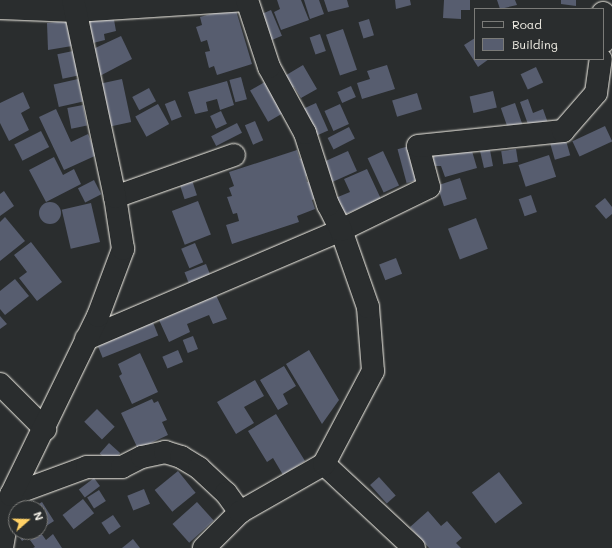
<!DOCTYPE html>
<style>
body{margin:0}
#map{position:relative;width:612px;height:548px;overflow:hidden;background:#2a2d2e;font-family:Mali,sans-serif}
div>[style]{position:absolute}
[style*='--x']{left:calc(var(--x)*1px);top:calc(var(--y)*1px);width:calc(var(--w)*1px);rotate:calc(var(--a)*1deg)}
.building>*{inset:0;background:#575d6f;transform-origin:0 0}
.round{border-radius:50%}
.roads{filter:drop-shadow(0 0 1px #f4f1e8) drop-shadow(0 0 1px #f4f1e8)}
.minor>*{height:22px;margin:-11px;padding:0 11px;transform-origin:11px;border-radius:11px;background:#2a2d2e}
span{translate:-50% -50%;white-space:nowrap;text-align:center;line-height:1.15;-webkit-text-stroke:4px #2a2d2e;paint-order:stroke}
.legend{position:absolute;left:474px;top:8px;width:130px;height:52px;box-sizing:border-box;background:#2a2d2e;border:1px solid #7b7b78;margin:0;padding:5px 7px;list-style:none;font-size:12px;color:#f4f1e8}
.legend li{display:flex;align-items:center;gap:8px;height:20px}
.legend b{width:20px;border:1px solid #7b7b78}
.north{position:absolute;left:8px;top:500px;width:40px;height:40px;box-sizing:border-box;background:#2a2d2e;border:1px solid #7b7b78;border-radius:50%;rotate:70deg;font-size:11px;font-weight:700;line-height:16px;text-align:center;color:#f4f1e8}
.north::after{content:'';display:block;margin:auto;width:14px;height:18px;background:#ffd166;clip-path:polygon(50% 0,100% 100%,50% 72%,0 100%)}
</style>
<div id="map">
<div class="building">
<i style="clip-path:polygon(277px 0,301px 0,309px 20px,281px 30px,274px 12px,280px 9px)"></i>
<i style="clip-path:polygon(304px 0,319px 0,324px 14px,310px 19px)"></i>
<i style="clip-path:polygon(324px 0,347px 0,349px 7px,328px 12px)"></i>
<i style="clip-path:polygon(395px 0,410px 0,411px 5px,396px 9px)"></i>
<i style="clip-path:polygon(444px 0,470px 0,470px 10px,461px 10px,461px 19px,443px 18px)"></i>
<i style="clip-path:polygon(497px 0,515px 0,517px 5px,500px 9px)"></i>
<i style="clip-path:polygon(561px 0,576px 0,576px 6px,561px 4px)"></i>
<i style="clip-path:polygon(235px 7px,252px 64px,217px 75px,214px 66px,209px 68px,205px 52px,210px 51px,207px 40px,201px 42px,196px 27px,202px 25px,200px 17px)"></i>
<i style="left:271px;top:10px;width:28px;height:16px;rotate:67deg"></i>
<i style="clip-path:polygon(113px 14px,116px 31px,104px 34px,105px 40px,89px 44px,84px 21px)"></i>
<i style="left:369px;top:19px;width:17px;height:11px;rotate:73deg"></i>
<i style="clip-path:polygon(66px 21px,72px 46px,48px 50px,47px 23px)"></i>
<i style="left:343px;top:29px;width:43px;height:18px;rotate:71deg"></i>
<i style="left:320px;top:34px;width:18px;height:11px;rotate:71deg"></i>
<i style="clip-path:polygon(121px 36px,132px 59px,96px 78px,91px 50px)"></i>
<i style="clip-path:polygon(475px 38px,475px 59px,489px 59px,478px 67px,464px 45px)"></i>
<i style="left:73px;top:51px;width:25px;height:16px;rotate:78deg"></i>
<i style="clip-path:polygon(303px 65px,317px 89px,301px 98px,294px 87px,290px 90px,283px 77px)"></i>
<i style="clip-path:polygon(387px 65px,395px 89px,362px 99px,357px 83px,370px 79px,367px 71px)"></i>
<i style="left:536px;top:67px;width:17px;height:17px;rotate:65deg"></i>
<i style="left:241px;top:77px;width:23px;height:12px;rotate:75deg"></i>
<i style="left:78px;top:79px;width:23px;height:25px;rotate:77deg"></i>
<i style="left:122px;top:79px;width:44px;height:25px;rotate:78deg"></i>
<i style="left:270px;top:79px;width:36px;height:23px;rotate:60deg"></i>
<i style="clip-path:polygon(227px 81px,234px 105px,220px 110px,217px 99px,206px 102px,208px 111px,195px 114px,188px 92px)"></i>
<i style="left:351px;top:86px;width:12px;height:15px;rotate:66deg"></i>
<i style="left:149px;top:88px;width:15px;height:19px;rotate:62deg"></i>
<i style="left:493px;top:91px;width:17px;height:24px;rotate:77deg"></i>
<i style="clip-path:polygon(23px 92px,30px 108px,21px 113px,29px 130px,9px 141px,0 123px,0 103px)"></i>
<i style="left:417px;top:93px;width:17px;height:26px;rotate:73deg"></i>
<i style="clip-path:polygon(528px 99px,533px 113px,543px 109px,548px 123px,530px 130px,520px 102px)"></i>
<i style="left:175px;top:100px;width:18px;height:11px;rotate:68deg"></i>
<i style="left:316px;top:103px;width:30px;height:20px;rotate:66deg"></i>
<i style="left:515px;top:103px;width:28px;height:15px;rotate:71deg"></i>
<i style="left:158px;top:104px;width:23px;height:26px;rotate:61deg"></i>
<i style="left:340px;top:104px;width:22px;height:17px;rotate:66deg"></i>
<i style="left:83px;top:105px;width:21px;height:16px;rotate:79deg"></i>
<i style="clip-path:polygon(56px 109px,71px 142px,88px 134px,97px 155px,64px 170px,39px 117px)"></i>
<i style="left:221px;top:111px;width:14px;height:12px;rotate:65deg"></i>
<i style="left:255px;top:121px;width:21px;height:11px;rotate:67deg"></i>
<i style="left:237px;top:123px;width:11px;height:29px;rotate:63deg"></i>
<i style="left:605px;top:126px;width:17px;height:36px;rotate:65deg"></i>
<i style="left:349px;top:127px;width:13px;height:24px;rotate:63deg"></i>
<i style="left:41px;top:131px;width:18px;height:30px;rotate:63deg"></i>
<i style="left:565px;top:137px;width:19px;height:16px;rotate:74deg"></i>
<i style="left:413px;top:145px;width:35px;height:16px;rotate:75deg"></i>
<i style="left:516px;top:149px;width:13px;height:15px;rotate:81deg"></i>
<i style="clip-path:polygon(297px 150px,300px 159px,304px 157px,310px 175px,306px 176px,307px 182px,311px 181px,317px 198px,312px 200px,315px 209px,297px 216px,299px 222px,232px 244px,226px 225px,239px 221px,237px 213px,233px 214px,227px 197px,232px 196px,229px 188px,234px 186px,229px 172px)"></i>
<i style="clip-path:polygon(490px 150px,493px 166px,484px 168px,480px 151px)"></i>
<i style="left:348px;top:151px;width:22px;height:30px;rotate:66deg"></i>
<i style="left:383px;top:151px;width:38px;height:17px;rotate:65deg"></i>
<i style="clip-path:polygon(472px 151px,477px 168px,445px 177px,441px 166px,434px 166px,433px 155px)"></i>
<i style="left:549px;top:155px;width:23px;height:32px;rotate:72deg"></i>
<i style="clip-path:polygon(54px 157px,63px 175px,74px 169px,81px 184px,46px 202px,29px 170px)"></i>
<i style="clip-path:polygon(367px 169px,381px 199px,341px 216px,333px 199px,350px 192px,344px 179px)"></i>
<i style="left:460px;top:178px;width:22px;height:24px;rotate:72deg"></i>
<i style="left:94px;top:180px;width:16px;height:18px;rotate:63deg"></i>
<i style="left:192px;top:180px;width:16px;height:13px;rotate:72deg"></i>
<i style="clip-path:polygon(4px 191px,14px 206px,0 216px,0 194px)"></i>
<i style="left:531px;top:195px;width:18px;height:13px;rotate:71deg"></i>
<i style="clip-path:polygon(605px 198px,612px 207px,612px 214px,606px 219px,595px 206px)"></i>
<i style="left:198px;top:201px;width:36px;height:28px;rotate:69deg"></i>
<i class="round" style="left:39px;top:202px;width:22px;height:22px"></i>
<i style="left:91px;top:203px;width:40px;height:30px;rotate:77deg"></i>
<i style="clip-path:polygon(5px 217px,25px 241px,0 261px,0 222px)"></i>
<i style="left:476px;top:218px;width:33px;height:30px;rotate:69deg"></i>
<i style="clip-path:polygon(31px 242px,62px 282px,37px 301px,19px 278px,27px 272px,14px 255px)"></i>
<i style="left:195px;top:243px;width:21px;height:15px;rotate:67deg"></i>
<i style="left:396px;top:258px;width:17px;height:18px;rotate:69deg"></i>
<i style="left:206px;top:264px;width:14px;height:23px;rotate:69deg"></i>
<i style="clip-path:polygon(15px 279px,29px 296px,5px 315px,0 309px,0 291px)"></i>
<i style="clip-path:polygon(216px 295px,227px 319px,213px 324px,209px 315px,187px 324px,190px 332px,169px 342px,159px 320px)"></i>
<i style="left:150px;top:315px;width:22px;height:60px;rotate:68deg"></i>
<i style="clip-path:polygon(0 316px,7px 324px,0 329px)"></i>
<i style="left:193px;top:336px;width:14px;height:11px;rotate:69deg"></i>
<i style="left:178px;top:350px;width:13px;height:17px;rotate:67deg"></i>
<i style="clip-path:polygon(309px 350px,339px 400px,322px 424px,286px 364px)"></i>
<i style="clip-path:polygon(140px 353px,158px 392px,132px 404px,119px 376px,122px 374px,118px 364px)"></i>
<i style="clip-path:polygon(284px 366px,296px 386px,283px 394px,288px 404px,278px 410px,260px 380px)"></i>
<i style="clip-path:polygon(255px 380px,264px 396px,244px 407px,254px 423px,236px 434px,217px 402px)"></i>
<i style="clip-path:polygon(152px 399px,154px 403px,158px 401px,167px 420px,162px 422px,168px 435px,138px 449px,121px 413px)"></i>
<i style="left:97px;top:409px;width:25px;height:18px;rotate:45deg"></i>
<i style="clip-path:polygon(276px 414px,305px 461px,283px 475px,273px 458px,267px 462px,248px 431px)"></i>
<i style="left:109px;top:443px;width:15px;height:14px;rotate:42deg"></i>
<i style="left:178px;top:471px;width:28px;height:30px;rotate:51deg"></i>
<i style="left:499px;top:472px;width:39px;height:34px;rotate:53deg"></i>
<i style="left:379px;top:477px;width:25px;height:12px;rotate:48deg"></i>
<i style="left:94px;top:478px;width:10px;height:19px;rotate:53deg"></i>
<i style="left:144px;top:489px;width:16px;height:18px;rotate:68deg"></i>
<i style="left:99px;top:490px;width:13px;height:14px;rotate:58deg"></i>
<i style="left:83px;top:499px;width:18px;height:26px;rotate:52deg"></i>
<i style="clip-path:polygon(42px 502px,54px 521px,40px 530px,40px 508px,32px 508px)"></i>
<i style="left:197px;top:502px;width:25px;height:33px;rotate:48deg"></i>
<i style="clip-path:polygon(428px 511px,441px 526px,447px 521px,462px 538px,456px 543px,461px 548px,429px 548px,410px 527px)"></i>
<i style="left:113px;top:515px;width:14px;height:14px;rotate:56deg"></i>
<i style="clip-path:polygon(16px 519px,16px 532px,36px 532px,22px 541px,10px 523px)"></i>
<i style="clip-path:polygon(41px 533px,46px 540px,53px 534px,62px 548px,33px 548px,35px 547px,30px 540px)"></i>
<i style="clip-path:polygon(133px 539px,140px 548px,122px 548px)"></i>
</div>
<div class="roads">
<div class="minor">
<i style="--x:0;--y:8;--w:75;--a:2.3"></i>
<i style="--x:75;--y:11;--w:172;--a:-3.7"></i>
<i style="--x:603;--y:13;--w:29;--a:90"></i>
<i style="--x:115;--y:197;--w:126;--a:-19.4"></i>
<i style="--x:86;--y:339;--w:277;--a:-23.1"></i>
<i style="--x:341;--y:230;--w:98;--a:-26"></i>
<i style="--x:429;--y:187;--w:42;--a:-105"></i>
<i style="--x:418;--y:146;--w:146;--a:-5.9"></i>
<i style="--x:563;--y:131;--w:50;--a:-49"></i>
<i style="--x:596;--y:93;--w:34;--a:-82"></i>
<i style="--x:0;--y:384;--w:64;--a:45"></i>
<i style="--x:324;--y:464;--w:123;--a:43"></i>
<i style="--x:11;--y:495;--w:81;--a:-20.2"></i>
<i style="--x:87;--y:467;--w:35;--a:0"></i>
<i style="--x:122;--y:467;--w:22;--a:-27"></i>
<i style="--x:142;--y:457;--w:24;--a:-12"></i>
<i style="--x:165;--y:452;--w:17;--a:17"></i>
<i style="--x:181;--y:457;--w:21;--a:31"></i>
<i style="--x:199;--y:468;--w:37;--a:43"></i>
<i style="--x:226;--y:493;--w:24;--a:54"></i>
<i style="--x:2;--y:548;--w:54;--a:-80.4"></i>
<i style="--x:11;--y:495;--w:199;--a:-64.1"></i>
<i style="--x:98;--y:316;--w:72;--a:-69.5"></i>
<i style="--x:123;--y:249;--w:53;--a:-98.7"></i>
<i style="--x:115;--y:197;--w:201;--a:-102"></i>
<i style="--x:204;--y:548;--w:51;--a:-45"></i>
<i style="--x:240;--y:512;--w:97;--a:-29.7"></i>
<i style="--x:324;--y:464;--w:105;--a:-62.2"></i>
<i style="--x:373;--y:371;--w:64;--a:-94.5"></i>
<i style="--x:368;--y:307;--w:82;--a:-109.3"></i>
<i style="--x:341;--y:230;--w:28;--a:-117"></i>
<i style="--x:328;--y:205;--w:76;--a:-107.7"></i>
<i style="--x:305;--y:133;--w:75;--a:-118.6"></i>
<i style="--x:269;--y:67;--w:71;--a:-108.2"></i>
</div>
</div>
<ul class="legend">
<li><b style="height:5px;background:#2a2d2e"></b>Road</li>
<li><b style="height:11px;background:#575d6f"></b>Building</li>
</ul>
<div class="north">N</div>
</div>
